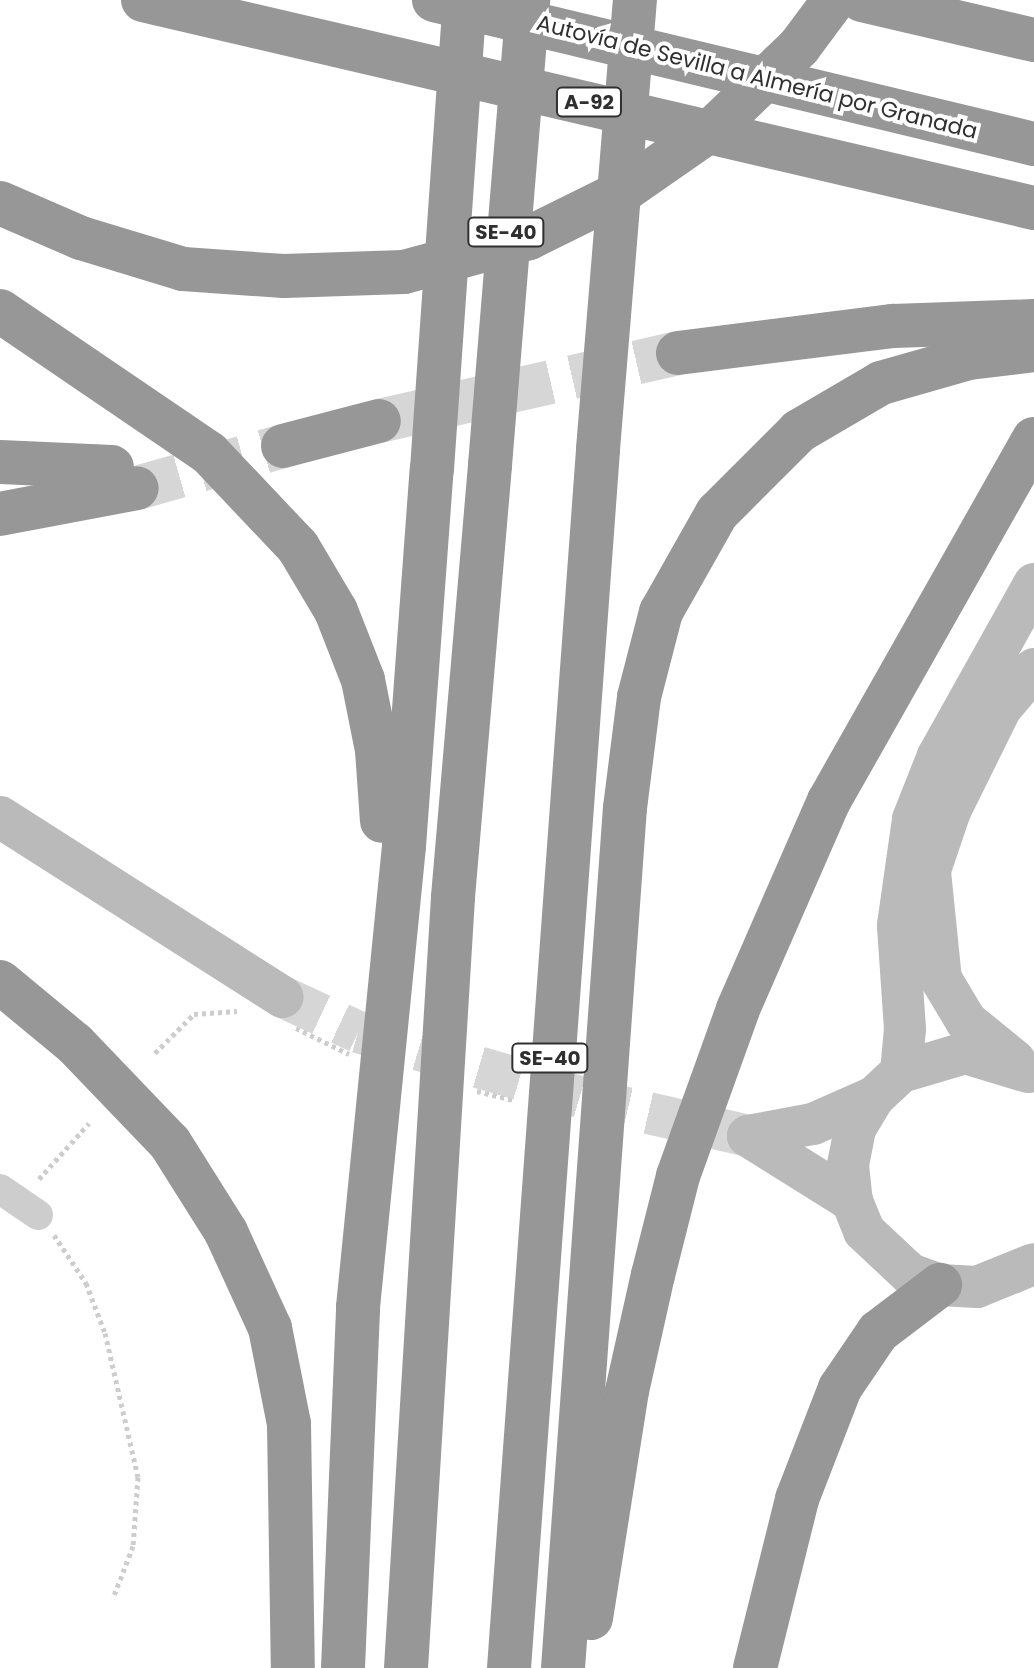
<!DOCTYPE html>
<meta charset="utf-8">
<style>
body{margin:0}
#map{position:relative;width:1034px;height:1668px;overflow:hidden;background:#fff;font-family:Poppins,sans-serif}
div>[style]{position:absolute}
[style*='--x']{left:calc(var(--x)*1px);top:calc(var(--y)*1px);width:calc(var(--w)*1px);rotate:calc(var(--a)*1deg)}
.secondary-tunnel>*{height:42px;margin-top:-21px;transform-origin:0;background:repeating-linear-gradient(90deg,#d6d6d6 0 42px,transparent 0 63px)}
.highway-tunnel>*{height:44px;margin-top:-22px;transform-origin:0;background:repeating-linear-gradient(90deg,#d6d6d6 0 44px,transparent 0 66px)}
.path>*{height:5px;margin-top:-2.5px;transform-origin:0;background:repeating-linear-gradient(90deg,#cdcdcd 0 4px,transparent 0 8px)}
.street>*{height:30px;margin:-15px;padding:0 15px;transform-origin:15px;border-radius:15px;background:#cdcdcd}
.secondary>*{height:42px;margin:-21px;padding:0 21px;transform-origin:21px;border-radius:21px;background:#bababa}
.highway>*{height:44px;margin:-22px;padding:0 22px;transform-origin:22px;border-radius:22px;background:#979797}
.highway-bridge>*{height:44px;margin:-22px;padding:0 22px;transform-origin:22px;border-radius:22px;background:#979797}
span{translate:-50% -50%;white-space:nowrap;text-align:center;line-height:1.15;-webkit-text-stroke:8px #fff;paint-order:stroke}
.shield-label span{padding:2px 6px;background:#fff;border:2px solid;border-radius:6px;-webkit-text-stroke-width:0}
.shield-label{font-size:20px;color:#303030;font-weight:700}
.street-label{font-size:22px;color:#303030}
</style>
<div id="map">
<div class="secondary-tunnel">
<i style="--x:283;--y:997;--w:83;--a:25"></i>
<i style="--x:358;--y:1032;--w:239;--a:16.3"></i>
<i style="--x:587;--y:1099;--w:165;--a:12.9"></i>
</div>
<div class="highway-tunnel">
<i style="--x:379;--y:421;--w:307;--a:-12.8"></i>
<i style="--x:137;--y:488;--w:152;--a:-16"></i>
</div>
<div class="path">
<i style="--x:296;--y:1028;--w:59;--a:26.1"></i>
<i style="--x:155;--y:1053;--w:55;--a:-45"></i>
<i style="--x:194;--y:1014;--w:43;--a:-4"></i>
<i style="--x:477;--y:1091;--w:38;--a:14"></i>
<i style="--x:39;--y:1179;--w:75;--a:-48.2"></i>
<i style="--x:54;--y:1235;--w:58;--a:56.3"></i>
<i style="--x:86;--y:1283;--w:53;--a:69.2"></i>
<i style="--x:105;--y:1333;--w:148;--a:77.1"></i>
<i style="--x:138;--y:1477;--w:69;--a:94.1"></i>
<i style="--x:133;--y:1546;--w:56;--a:111"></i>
</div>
<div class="street">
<i style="--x:0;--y:1189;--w:46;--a:34.4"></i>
</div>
<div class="secondary">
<i style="--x:0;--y:817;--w:335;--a:32.5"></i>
<i style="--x:927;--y:842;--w:138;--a:84.2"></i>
<i style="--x:941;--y:979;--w:49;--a:59.2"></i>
<i style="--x:966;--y:1021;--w:63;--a:39.2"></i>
<i style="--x:929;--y:873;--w:65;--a:-71.3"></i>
<i style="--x:950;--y:811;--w:115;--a:-63.7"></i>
<i style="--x:1001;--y:708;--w:51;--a:-49.8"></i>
<i style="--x:901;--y:1072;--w:43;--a:-84.7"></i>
<i style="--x:905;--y:1029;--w:104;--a:-93.9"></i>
<i style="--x:898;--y:925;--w:107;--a:-81.9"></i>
<i style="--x:913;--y:819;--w:68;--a:-68.4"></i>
<i style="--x:938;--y:756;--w:197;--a:-60.8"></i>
<i style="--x:1028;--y:1072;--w:66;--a:-163.2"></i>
<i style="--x:965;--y:1053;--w:67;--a:163.5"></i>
<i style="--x:901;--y:1072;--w:37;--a:137"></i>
<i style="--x:874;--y:1097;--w:37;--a:121"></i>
<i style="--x:855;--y:1129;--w:37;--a:101"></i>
<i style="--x:848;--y:1165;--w:36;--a:84"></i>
<i style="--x:852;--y:1201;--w:32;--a:68"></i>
<i style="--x:864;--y:1231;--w:63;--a:43.1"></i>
<i style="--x:910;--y:1274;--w:32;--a:20"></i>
<i style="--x:940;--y:1285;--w:37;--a:3"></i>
<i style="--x:977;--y:1287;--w:61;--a:-22"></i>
<i style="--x:748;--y:1136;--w:66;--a:-10.5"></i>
<i style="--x:813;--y:1124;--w:67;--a:-23.9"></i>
<i style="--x:748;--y:1136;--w:123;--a:32"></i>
</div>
<div class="highway">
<i style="--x:143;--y:0;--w:915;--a:13.14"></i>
<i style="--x:434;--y:0;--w:617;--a:13.5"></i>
<i style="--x:862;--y:0;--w:177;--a:13.1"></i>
<i style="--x:0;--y:203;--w:88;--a:23.4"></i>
<i style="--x:81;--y:238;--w:107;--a:16.9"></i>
<i style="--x:0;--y:311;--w:253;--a:34.2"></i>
<i style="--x:209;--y:453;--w:129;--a:46.6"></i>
<i style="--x:298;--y:547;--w:74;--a:59.3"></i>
<i style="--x:336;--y:611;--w:74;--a:68.6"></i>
<i style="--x:363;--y:680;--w:71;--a:78.7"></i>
<i style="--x:377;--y:750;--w:71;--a:86"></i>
<i style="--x:678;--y:353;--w:217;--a:-7.2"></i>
<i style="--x:893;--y:326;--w:141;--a:-2"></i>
<i style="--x:283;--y:446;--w:99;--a:-14.6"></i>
<i style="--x:0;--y:462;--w:112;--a:2.6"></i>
<i style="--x:0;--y:514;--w:139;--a:-10.7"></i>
<i style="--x:0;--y:982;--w:97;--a:39.6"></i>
<i style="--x:75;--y:1044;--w:137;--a:46.2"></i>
<i style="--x:170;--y:1143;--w:105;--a:57.8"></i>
<i style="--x:226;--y:1232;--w:106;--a:65.4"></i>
<i style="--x:270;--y:1328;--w:98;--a:78.8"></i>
<i style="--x:289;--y:1424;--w:244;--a:89.1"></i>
<i style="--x:591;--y:1618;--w:230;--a:-81"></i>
<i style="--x:627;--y:1391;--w:119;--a:-77.4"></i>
<i style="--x:653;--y:1275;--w:102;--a:-75.8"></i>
<i style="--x:678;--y:1176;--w:177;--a:-70.2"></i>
<i style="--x:738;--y:1009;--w:227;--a:-66.4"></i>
<i style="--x:829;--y:801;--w:416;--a:-60.5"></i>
<i style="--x:343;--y:1668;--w:361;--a:-87.6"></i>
<i style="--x:358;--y:1307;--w:463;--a:-84.3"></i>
<i style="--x:404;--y:846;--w:378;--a:-85.8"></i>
<i style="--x:406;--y:1668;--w:772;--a:-86.51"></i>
<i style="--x:453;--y:897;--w:434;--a:-85.1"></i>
<i style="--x:509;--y:1668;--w:1222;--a:-85.82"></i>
<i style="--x:563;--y:1668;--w:862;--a:-85.88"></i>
<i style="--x:625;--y:808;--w:112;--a:-82.8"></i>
<i style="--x:639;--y:697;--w:88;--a:-75.5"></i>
<i style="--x:661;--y:612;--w:114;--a:-60.5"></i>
<i style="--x:717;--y:513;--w:116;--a:-45"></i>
<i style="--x:799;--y:431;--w:95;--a:-30.3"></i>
<i style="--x:881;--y:383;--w:91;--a:-15.9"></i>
<i style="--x:969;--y:358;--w:65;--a:-7"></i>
<i style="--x:755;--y:1668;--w:174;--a:-76"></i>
<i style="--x:797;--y:1499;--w:119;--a:-68.8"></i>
<i style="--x:840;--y:1388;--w:68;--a:-55.8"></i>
<i style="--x:878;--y:1332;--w:78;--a:-37.2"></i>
</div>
<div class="highway-bridge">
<i style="--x:183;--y:269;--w:101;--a:4"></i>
<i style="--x:284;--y:276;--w:120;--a:-1.9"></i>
<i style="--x:404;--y:272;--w:130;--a:-15.2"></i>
<i style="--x:529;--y:238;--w:102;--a:-26.3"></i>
<i style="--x:620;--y:193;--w:116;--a:-34.8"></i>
<i style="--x:715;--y:127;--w:116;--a:-43.6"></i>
<i style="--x:799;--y:47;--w:59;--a:-53.3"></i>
<i style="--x:598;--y:449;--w:451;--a:-85.3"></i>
<i style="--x:490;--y:465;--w:467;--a:-85.3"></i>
<i style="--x:432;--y:469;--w:470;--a:-86"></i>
</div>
<div class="shield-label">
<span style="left:589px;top:102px">A-92</span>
<span style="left:506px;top:232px">SE-40</span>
<span style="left:550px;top:1058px">SE-40</span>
</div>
<div class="street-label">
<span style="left:757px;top:77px;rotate:14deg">Autovía de Sevilla a Almería por Granada</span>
</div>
</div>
